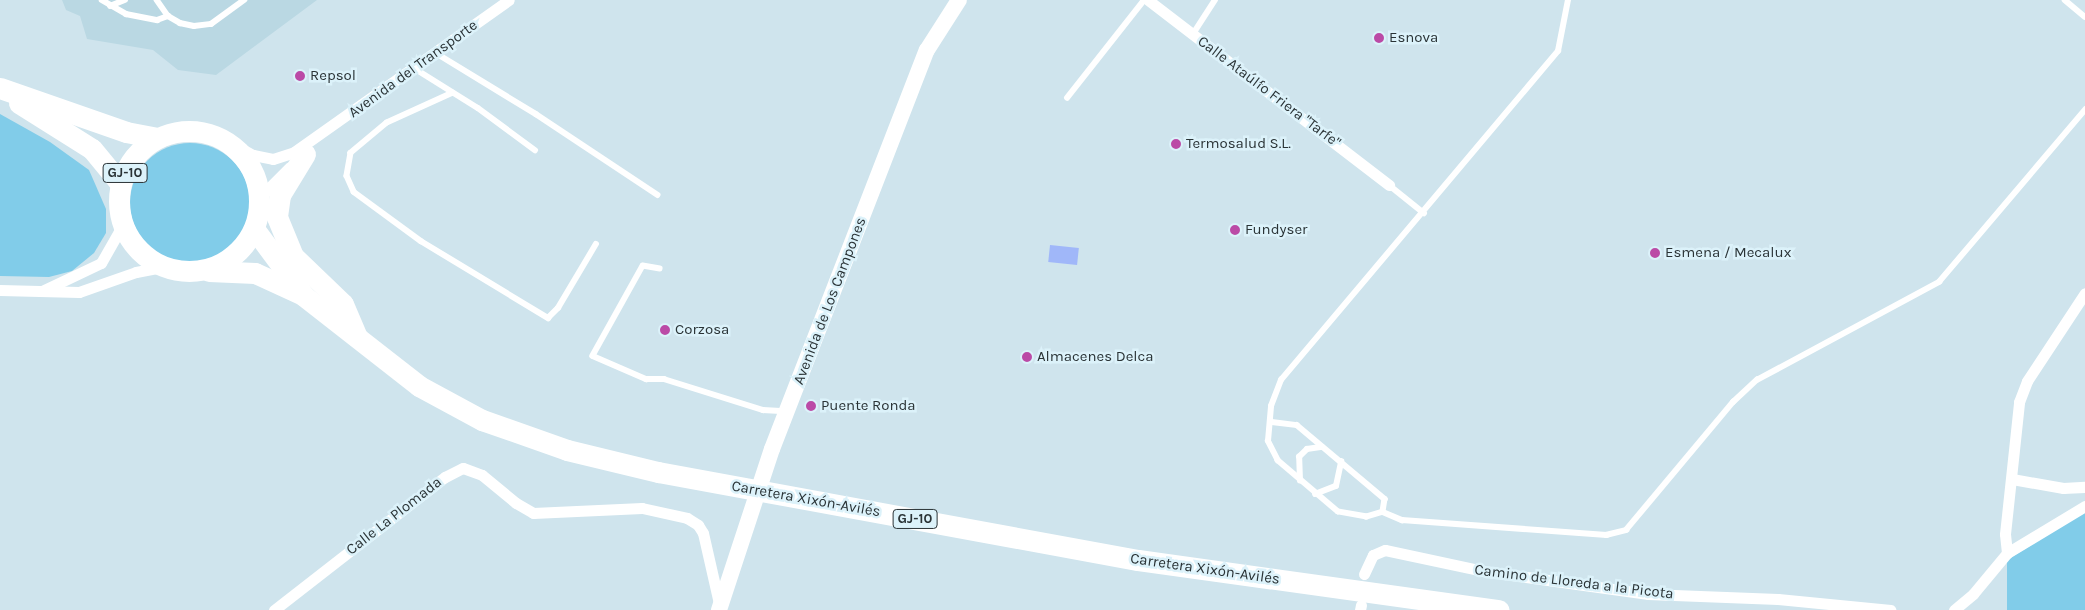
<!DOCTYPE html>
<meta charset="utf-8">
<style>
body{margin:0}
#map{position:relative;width:2085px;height:610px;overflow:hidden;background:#cfe4ed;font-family:Karla,sans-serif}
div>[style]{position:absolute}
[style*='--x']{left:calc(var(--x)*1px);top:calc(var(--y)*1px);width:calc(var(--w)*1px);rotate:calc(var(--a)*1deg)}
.built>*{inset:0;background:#bad8e3}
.green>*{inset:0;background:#81cce9}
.round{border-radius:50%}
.water>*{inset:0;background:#a0b7f9;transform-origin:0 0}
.lane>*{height:5.5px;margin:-2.75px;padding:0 2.75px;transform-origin:2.75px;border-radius:2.75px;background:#fff}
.street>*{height:11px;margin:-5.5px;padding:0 5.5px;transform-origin:5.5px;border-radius:5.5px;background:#fff}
.secondary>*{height:16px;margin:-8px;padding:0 8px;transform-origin:8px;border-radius:8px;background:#fff}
.highway>*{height:21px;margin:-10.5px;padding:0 10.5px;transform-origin:10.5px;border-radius:10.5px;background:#fff}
.highway>.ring{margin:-10.5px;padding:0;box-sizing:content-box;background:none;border:21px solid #fff;border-radius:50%}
.dots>*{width:14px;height:14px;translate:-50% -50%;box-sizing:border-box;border:2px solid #dcf2fa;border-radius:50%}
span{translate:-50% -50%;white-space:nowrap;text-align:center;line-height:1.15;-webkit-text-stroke:5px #dcf2fa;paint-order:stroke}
.shield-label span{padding:1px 4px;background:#dcf2fa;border:1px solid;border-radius:4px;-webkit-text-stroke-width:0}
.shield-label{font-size:14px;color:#2a3336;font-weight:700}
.poi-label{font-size:15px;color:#2a3336}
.left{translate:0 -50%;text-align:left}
.street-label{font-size:15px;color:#2a3336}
</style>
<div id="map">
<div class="built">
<i style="clip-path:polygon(62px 0,317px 0,216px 75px,178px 70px,153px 50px,87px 39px,80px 16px,66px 10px)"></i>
</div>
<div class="green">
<i style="clip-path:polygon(0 114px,50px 142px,89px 170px,106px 209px,106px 233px,94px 253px,72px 271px,49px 277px,0 276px)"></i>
<i class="round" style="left:130px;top:143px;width:120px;height:120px"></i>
<i style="clip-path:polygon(2085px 512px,2085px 610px,2007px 610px,2007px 560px)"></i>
</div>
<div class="water">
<i style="left:1050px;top:245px;width:29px;height:17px;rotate:6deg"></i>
</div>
<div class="lane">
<i style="--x:102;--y:0;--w:28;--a:30"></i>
<i style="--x:126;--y:14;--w:32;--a:11"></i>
<i style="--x:157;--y:20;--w:12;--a:-20"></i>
<i style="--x:157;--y:0;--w:19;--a:55"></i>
<i style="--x:168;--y:16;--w:14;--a:30"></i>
<i style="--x:180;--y:23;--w:14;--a:12"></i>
<i style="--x:194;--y:26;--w:17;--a:-7"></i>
<i style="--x:211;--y:24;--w:41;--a:-36"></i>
<i style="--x:2065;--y:0;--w:26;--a:40"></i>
<i style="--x:110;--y:6;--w:16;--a:-22"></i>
<i style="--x:1193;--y:34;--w:40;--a:-57.1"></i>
<i style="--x:436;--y:53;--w:117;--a:31.4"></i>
<i style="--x:536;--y:114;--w:146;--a:33.6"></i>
<i style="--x:414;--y:68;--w:75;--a:32"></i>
<i style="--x:478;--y:108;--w:71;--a:36.4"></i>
<i style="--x:453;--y:93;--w:72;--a:155.6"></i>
<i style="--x:387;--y:123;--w:47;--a:140.2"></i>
<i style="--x:351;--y:153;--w:23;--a:100"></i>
<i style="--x:347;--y:176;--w:17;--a:66"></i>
<i style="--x:354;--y:192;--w:83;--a:36.2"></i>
<i style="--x:421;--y:241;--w:149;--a:31.2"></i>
<i style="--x:548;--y:318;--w:14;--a:-45"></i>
<i style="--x:558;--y:308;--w:74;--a:-59.3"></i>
<i style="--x:1067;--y:98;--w:125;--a:-51.8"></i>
<i style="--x:1389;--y:185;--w:45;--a:38.7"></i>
<i style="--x:660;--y:269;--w:17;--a:-170"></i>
<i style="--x:643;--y:266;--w:103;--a:119.1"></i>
<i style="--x:593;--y:356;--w:58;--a:23.5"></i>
<i style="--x:646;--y:379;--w:18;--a:0"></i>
<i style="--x:664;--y:379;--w:104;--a:17.4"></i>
<i style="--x:763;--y:410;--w:22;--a:3"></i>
<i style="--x:1272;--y:422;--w:25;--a:7"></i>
<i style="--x:1297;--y:425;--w:115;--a:40.1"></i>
<i style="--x:1385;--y:499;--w:13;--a:99"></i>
<i style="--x:1383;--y:512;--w:17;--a:163"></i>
<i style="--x:1367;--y:517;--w:29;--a:-170"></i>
<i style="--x:1338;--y:512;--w:79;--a:-139.6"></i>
<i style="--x:1278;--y:461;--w:22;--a:-117"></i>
<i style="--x:1268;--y:441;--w:35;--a:-85"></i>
<i style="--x:1271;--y:406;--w:28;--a:-69"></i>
<i style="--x:1281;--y:380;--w:430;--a:-49.9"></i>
<i style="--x:1558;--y:51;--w:52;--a:-78.9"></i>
<i style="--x:1300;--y:481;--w:24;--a:-92"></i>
<i style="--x:1299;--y:457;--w:11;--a:-45"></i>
<i style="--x:1307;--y:449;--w:15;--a:-8"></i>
<i style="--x:1315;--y:494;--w:22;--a:-21"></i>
<i style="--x:1336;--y:486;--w:25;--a:-78"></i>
<i style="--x:1383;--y:512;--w:21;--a:23"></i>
<i style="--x:1402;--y:520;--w:205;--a:4.2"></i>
<i style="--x:1606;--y:535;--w:21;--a:-14"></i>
<i style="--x:1626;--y:530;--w:167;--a:-50.1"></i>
<i style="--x:1733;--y:402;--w:33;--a:-43"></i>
<i style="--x:1757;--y:380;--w:207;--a:-28.3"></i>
<i style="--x:1939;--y:282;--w:226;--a:-49.7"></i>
</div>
<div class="street">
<i style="--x:1148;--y:0;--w:304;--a:37.5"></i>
<i style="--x:233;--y:144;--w:23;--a:29"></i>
<i style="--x:253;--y:155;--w:20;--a:11"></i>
<i style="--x:273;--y:159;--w:22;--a:-18"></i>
<i style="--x:294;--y:152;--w:263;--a:-35.3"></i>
<i style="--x:261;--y:196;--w:41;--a:-45"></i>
<i style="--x:0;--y:290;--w:79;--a:1.5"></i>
<i style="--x:79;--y:292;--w:60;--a:-19.3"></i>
<i style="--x:136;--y:272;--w:25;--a:-11"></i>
<i style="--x:42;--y:291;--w:65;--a:-25.4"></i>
<i style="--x:101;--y:263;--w:43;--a:-60.4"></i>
<i style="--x:2012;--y:479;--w:52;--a:10"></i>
<i style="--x:2063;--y:488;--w:22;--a:-3"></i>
<i style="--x:2007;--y:553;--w:19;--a:-96"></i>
<i style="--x:2005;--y:534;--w:133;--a:-83.9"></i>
<i style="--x:2019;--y:402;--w:22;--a:-69"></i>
<i style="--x:2027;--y:381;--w:105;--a:-56.6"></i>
<i style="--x:1364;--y:574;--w:21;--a:-65"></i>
<i style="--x:1373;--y:555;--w:13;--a:-23"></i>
<i style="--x:1385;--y:550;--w:100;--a:12.1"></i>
<i style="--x:1483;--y:571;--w:167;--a:7.9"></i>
<i style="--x:1648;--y:594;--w:130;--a:2.2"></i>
<i style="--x:1778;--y:599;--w:113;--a:5.6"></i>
<i style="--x:274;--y:610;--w:217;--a:-37.9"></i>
<i style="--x:445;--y:477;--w:20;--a:-27"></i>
<i style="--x:463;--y:468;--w:20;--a:20"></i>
<i style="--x:482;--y:475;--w:44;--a:39.5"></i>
<i style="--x:516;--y:503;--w:20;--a:30"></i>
<i style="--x:533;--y:513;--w:109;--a:-2.6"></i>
<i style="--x:642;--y:508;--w:46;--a:12.5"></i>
<i style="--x:687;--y:518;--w:13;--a:32"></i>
<i style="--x:698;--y:525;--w:9;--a:58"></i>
<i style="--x:703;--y:533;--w:77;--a:77.2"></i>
<i style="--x:1360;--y:610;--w:5;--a:-79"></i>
<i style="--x:1954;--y:610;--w:25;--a:-40"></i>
<i style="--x:1973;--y:594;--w:53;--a:-50.3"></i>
<i style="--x:2007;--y:553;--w:91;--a:-31.1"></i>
</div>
<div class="secondary">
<i style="--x:719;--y:610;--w:169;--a:-71.8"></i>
<i style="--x:772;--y:449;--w:428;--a:-68.8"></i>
<i style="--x:927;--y:50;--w:59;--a:-57.4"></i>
</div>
<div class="highway">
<i style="--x:0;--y:88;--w:133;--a:19.2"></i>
<i style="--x:126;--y:132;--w:31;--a:11"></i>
<i style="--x:19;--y:103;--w:86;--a:32.2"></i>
<i style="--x:92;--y:149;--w:44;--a:50.5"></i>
<i class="ring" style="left:119px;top:131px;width:119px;height:119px"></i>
<i style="--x:305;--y:154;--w:48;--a:121.4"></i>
<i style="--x:280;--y:195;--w:22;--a:98"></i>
<i style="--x:277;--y:217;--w:42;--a:67.7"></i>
<i style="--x:293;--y:256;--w:69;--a:43.8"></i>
<i style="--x:343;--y:304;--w:36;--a:67"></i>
<i style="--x:255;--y:230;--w:82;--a:53.4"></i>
<i style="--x:304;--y:296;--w:146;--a:38"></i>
<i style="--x:419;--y:386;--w:72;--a:28.4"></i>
<i style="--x:482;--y:420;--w:90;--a:19.4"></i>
<i style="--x:567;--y:450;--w:94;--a:13.6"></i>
<i style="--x:658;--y:472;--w:488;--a:10.4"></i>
<i style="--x:1138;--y:560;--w:364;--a:7.9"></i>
<i style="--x:209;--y:271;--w:46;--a:2.5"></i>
<i style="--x:255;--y:273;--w:51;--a:24.5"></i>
</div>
<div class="dots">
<i style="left:1379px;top:38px;background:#bb4aa6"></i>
<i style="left:300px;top:76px;background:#bb4aa6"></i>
<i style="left:1176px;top:144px;background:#bb4aa6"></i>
<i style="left:1235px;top:230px;background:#bb4aa6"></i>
<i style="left:1655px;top:253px;background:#bb4aa6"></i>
<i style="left:665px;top:330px;background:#bb4aa6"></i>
<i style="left:1027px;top:357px;background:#bb4aa6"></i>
<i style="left:811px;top:406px;background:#bb4aa6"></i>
</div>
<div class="shield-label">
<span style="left:125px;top:173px">GJ-10</span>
<span style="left:915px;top:519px">GJ-10</span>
</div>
<div class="poi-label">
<span class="left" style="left:1389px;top:38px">Esnova</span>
<span class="left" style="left:310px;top:76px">Repsol</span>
<span class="left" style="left:1186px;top:144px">Termosalud S.L.</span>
<span class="left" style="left:1245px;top:230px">Fundyser</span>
<span class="left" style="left:1665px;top:253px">Esmena / Mecalux</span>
<span class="left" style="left:675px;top:330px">Corzosa</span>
<span class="left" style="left:1037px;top:357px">Almacenes Delca</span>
<span class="left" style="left:821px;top:406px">Puente Ronda</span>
</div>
<div class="street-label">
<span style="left:413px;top:69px;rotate:-36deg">Avenida del Transporte</span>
<span style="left:1269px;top:92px;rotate:37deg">Calle Ataúlfo Friera "Tarfe"</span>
<span style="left:830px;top:301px;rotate:-69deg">Avenida de Los Campones</span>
<span style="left:806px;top:499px;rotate:10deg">Carretera Xixón-Avilés</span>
<span style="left:394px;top:516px;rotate:-38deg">Calle La Plomada</span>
<span style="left:1205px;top:569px;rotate:8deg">Carretera Xixón-Avilés</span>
<span style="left:1574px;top:582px;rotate:7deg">Camino de Lloreda a la Picota</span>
</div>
</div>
